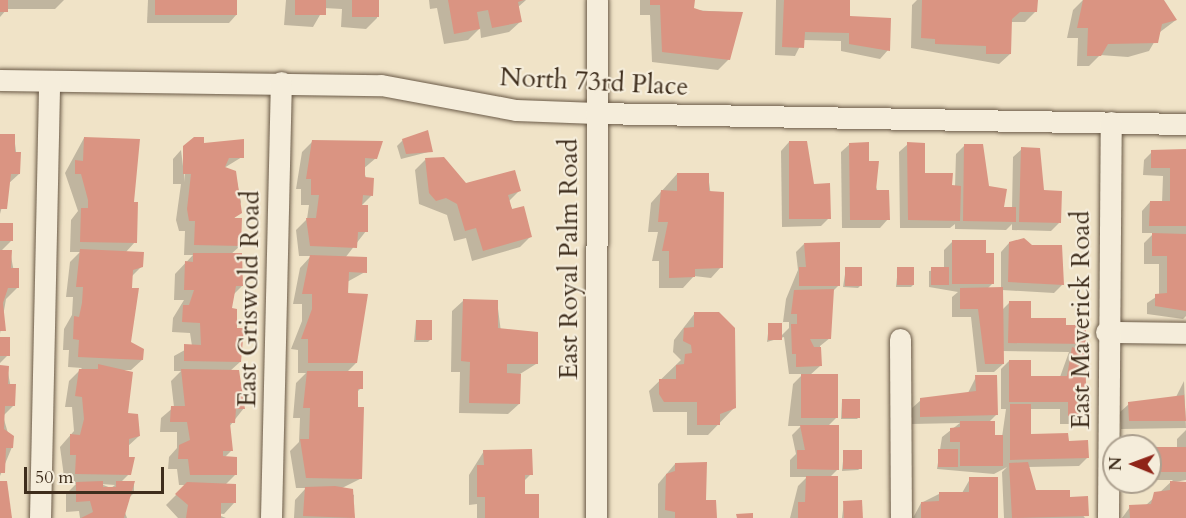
<!DOCTYPE html>
<style>
body{margin:0}
#map{position:relative;width:1186px;height:518px;overflow:hidden;background:#f0e3c7;font-family:Cardo,serif}
div>[style]{position:absolute}
[style*='--x']{left:calc(var(--x)*1px);top:calc(var(--y)*1px);width:calc(var(--w)*1px);rotate:calc(var(--a)*1deg)}
.shadow>*{inset:0;background:#0003}
.building>*{inset:0;background:#da9482;transform-origin:0 0}
.roads{filter:drop-shadow(0 0 2px #6a5a47) drop-shadow(0 0 2px #6a5a47)}
.minor>*{height:21px;margin:-10.5px;padding:0 10.5px;transform-origin:10.5px;border-radius:10.5px;background:#f5eddb}
span{translate:-50% -50%;white-space:nowrap;text-align:center;line-height:1.15;-webkit-text-stroke:4.5px #f5eddb;paint-order:stroke}
.street-label{font-size:26px;color:#3e2d1c}
.north{position:absolute;left:1102px;top:434px;width:60px;height:60px;box-sizing:border-box;background:#f5eddb;border:2px solid #aca08f;border-radius:50%;rotate:271deg;font-size:16px;font-weight:700;line-height:24px;text-align:center;color:#3e2d1c}
.north::after{content:'';display:block;margin:auto;width:21px;height:27px;background:#8f2418;clip-path:polygon(50% 0,100% 100%,50% 72%,0 100%)}
.scale{position:absolute;left:24px;top:467px;width:140px;height:27px;box-sizing:border-box;border:3px solid #3e2d1c;border-top:0;padding-left:8px;font-size:18px;line-height:21px;white-space:nowrap;color:#3e2d1c;-webkit-text-stroke:4px #f5eddb;paint-order:stroke}
</style>
<div id="map">
<div class="shadow">
<i style="clip-path:polygon(0 0,64px 0,55px 9px,7px 9px,0 17px)"></i>
<i style="clip-path:polygon(148px 0,236px 0,237px 14px,229px 23px,147px 23px)"></i>
<i style="clip-path:polygon(286px 0,378px 0,377px 18px,366px 29px,341px 27px,342px 9px,324px 8px,313px 27px,284px 25px)"></i>
<i style="clip-path:polygon(429px 0,526px 0,517px 8px,520px 22px,509px 32px,481px 38px,480px 28px,468px 40px,444px 44px,437px 8px,430px 9px)"></i>
<i style="clip-path:polygon(640px 0,693px 0,693px 10px,742px 13px,729px 59px,718px 70px,652px 62px,650px 15px,640px 15px)"></i>
<i style="clip-path:polygon(776px 0,849px 0,848px 18px,888px 50px,880px 59px,841px 51px,841px 41px,803px 40px,795px 56px,775px 55px)"></i>
<i style="clip-path:polygon(917px 0,1036px 0,1036px 11px,1025px 22px,1011px 22px,1010px 54px,999px 64px,911px 48px,912px 5px)"></i>
<i style="clip-path:polygon(1083px 0,1158px 0,1176px 20px,1160px 32px,1149px 51px,1128px 57px,1100px 55px,1089px 66px,1077px 66px,1078px 38px,1067px 38px,1073px 10px)"></i>
<i style="clip-path:polygon(0 135px,14px 136px,19px 174px,8px 184px,0 214px)"></i>
<i style="clip-path:polygon(evenodd,84px 138px,132px 204px,135px 242px,125px 253px,142px 266px,131px 277px,130px 343px,142px 360px,131px 370px,123px 370px,126px 415px,139px 436px,127px 447px,129px 474px,120px 483px,134px 482px,134px 493px,122px 504px,127px 518px,80px 518px,79px 511px,66px 512px,66px 494px,76px 484px,65px 484px,60px 447px,74px 431px,72px 407px,65px 407px,69px 381px,82px 368px,68px 367px,69px 350px,63px 350px,64px 329px,72px 315px,73px 297px,66px 297px,70px 262px,80px 252px,70px 252px,71px 220px,78px 211px,65px 173px,84px 138px,101px 484px,115px 485px,111px 488px,101px 484px)"></i>
<i style="clip-path:polygon(403px 140px,432px 151px,401px 159px,397px 146px)"></i>
<i style="clip-path:polygon(313px 141px,376px 158px,363px 169px,372px 195px,360px 207px,366px 231px,345px 258px,365px 272px,347px 282px,356px 363px,346px 373px,361px 388px,356px 393px,360px 479px,340px 489px,354px 495px,352px 518px,294px 518px,295px 500px,306px 488px,296px 488px,290px 451px,299px 442px,300px 418px,293px 418px,296px 383px,306px 373px,298px 373px,298px 350px,291px 349px,302px 321px,302px 304px,293px 304px,300px 268px,311px 256px,299px 256px,296px 230px,307px 219px,309px 205px,301px 205px,301px 189px,296px 189px,302px 152px)"></i>
<i style="clip-path:polygon(789px 142px,829px 218px,821px 226px,782px 227px,781px 151px)"></i>
<i style="clip-path:polygon(850px 144px,867px 163px,888px 219px,880px 228px,842px 228px,841px 152px)"></i>
<i style="clip-path:polygon(908px 144px,923px 174px,955px 187px,956px 154px,964px 146px,1002px 209px,1012px 209px,1013px 157px,1022px 149px,1059px 223px,1051px 231px,1012px 230px,1012px 224px,1006px 230px,955px 229px,955px 224px,950px 228px,900px 228px,899px 152px)"></i>
<i style="clip-path:polygon(202px 145px,242px 157px,224px 168px,235px 172px,241px 202px,234px 219px,240px 246px,230px 255px,242px 286px,233px 295px,231px 310px,240px 362px,230px 371px,244px 408px,229px 427px,231px 451px,224px 458px,235px 475px,225px 485px,234px 503px,224px 514px,213px 513px,226px 518px,178px 518px,166px 505px,186px 485px,179px 485px,177px 469px,168px 469px,169px 457px,177px 448px,177px 432px,160px 432px,161px 418px,174px 407px,171px 381px,181px 371px,174px 371px,174px 356px,192px 346px,190px 333px,172px 332px,173px 318px,184px 300px,174px 300px,175px 274px,193px 255px,184px 255px,185px 231px,179px 231px,176px 220px,181px 184px,173px 184px,173px 159px,181px 150px,185px 182px,184px 147px)"></i>
<i style="clip-path:polygon(1186px 151px,1186px 316px,1183px 319px,1147px 314px,1147px 303px,1159px 295px,1159px 264px,1144px 264px,1144px 243px,1154px 233px,1142px 233px,1142px 211px,1150px 202px,1162px 203px,1163px 176px,1143px 175px,1144px 160px,1152px 152px)"></i>
<i style="clip-path:polygon(425px 160px,466px 185px,519px 191px,508px 202px,530px 237px,520px 247px,472px 261px,466px 238px,454px 241px,447px 215px,419px 204px,415px 170px)"></i>
<i style="clip-path:polygon(677px 174px,708px 175px,721px 267px,711px 278px,694px 276px,683px 288px,659px 288px,659px 261px,652px 261px,658px 232px,648px 232px,651px 203px)"></i>
<i style="clip-path:polygon(0 225px,11px 241px,1px 251px,10px 251px,17px 288px,6px 299px,0 334px)"></i>
<i style="clip-path:polygon(953px 241px,985px 255px,993px 283px,987px 289px,1001px 289px,1001px 252px,1009px 243px,1062px 285px,1054px 293px,1002px 290px,1002px 310px,1009px 303px,1029px 319px,1064px 327px,1085px 343px,1077px 351px,1085px 416px,1077px 424px,1060px 424px,1060px 409px,1029px 409px,1030px 435px,1067px 442px,1087px 458px,1079px 466px,1028px 467px,1035px 492px,1069px 498px,1085px 518px,1004px 518px,1002px 472px,1007px 467px,994px 474px,937px 469px,942px 437px,960px 423px,912px 424px,912px 408px,921px 400px,968px 393px,976px 377px,996px 415px,988px 423px,993px 437px,1002px 437px,1006px 409px,1001px 409px,1001px 369px,1009px 361px,1030px 377px,1060px 377px,1069px 352px,1002px 351px,1003px 364px,994px 372px,977px 372px,971px 317px,952px 317px,952px 297px,958px 292px,929px 287px,929px 271px,944px 269px,944px 250px)"></i>
<i style="clip-path:polygon(804px 244px,839px 285px,832px 292px,830px 338px,820px 346px,820px 366px,810px 375px,837px 417px,828px 426px,838px 469px,829px 478px,837px 518px,790px 518px,798px 486px,807px 477px,790px 477px,790px 460px,796px 454px,792px 435px,801px 426px,788px 426px,793px 384px,803px 374px,789px 374px,784px 337px,767px 342px,769px 325px,781px 336px,789px 328px,789px 322px,783px 322px,786px 299px,798px 270px,796px 252px)"></i>
<i style="clip-path:polygon(846px 268px,861px 285px,858px 288px,843px 287px)"></i>
<i style="clip-path:polygon(898px 268px,913px 285px,911px 287px,896px 287px)"></i>
<i style="clip-path:polygon(463px 301px,497px 301px,501px 332px,536px 364px,520px 374px,519px 404px,508px 414px,459px 413px,460px 372px,451px 372px,452px 311px)"></i>
<i style="clip-path:polygon(695px 313px,734px 408px,708px 435px,687px 435px,687px 412px,653px 412px,649px 391px,681px 360px,673px 352px,674px 340px)"></i>
<i style="clip-path:polygon(416px 321px,430px 340px,428px 342px,414px 342px)"></i>
<i style="clip-path:polygon(0 338px,8px 355px,0 363px)"></i>
<i style="clip-path:polygon(0 367px,7px 367px,14px 405px,3px 416px,12px 447px,0 476px)"></i>
<i style="clip-path:polygon(1184px 381px,1186px 428px,1121px 429px,1120px 412px,1129px 404px,1176px 397px)"></i>
<i style="clip-path:polygon(842px 401px,859px 417px,857px 419px,841px 419px)"></i>
<i style="clip-path:polygon(1186px 430px,1186px 480px,1175px 482px,1186px 483px,1186px 518px,1122px 518px,1130px 507px,1145px 506px,1173px 480px,1150px 480px,1150px 449px,1177px 449px,1177px 439px)"></i>
<i style="clip-path:polygon(484px 451px,531px 474px,523px 482px,523px 495px,538px 518px,477px 518px,477px 504px,469px 505px,469px 475px)"></i>
<i style="clip-path:polygon(844px 452px,861px 468px,858px 470px,842px 471px)"></i>
<i style="clip-path:polygon(675px 464px,704px 502px,715px 518px,658px 518px,658px 484px)"></i>
<i style="clip-path:polygon(970px 479px,997px 518px,913px 518px,921px 503px,939px 494px,962px 493px)"></i>
<i style="clip-path:polygon(844px 502px,861px 518px,842px 518px)"></i>
</div>
<div class="building">
<i style="left:0;top:0;width:8px;height:12px"></i>
<i style="left:155px;top:0;width:82px;height:15px"></i>
<i style="left:295px;top:0;width:31px;height:15px"></i>
<i style="left:352px;top:0;width:27px;height:17px"></i>
<i style="clip-path:polygon(448px 0,524px 0,518px 2px,522px 22px,492px 28px,488px 10px,477px 12px,480px 29px,454px 34px)"></i>
<i style="clip-path:polygon(650px 0,695px 0,694px 8px,703px 11px,743px 12px,730px 60px,662px 52px,660px 5px,650px 5px)"></i>
<i style="clip-path:polygon(784px 0,850px 0,850px 16px,891px 18px,890px 51px,849px 44px,849px 33px,805px 32px,804px 48px,782px 47px)"></i>
<i style="clip-path:polygon(922px 0,1038px 0,1037px 12px,1020px 12px,1012px 19px,1011px 54px,986px 54px,986px 46px,935px 44px,935px 39px,921px 38px)"></i>
<i style="clip-path:polygon(1083px 0,1164px 0,1177px 20px,1162px 24px,1158px 43px,1108px 44px,1101px 56px,1087px 56px,1088px 28px,1077px 28px)"></i>
<i style="clip-path:polygon(428px 130px,433px 152px,406px 154px,402px 139px)"></i>
<i style="clip-path:polygon(0 134px,15px 134px,15px 152px,21px 152px,20px 174px,11px 174px,7px 209px,0 209px)"></i>
<i style="clip-path:polygon(84px 137px,140px 139px,134px 202px,138px 202px,137px 243px,80px 242px,81px 208px,88px 208px,88px 200px,81px 174px,75px 174px,75px 160px,83px 161px)"></i>
<i style="clip-path:polygon(194px 137px,204px 137px,204px 143px,244px 139px,244px 158px,229px 158px,225px 167px,236px 171px,242px 213px,234px 218px,242px 218px,241px 246px,194px 245px,195px 221px,189px 221px,187px 209px,191px 174px,183px 174px,183px 146px)"></i>
<i style="clip-path:polygon(312px 140px,383px 141px,377px 159px,365px 158px,365px 177px,374px 178px,373px 196px,363px 195px,362px 205px,368px 205px,368px 232px,358px 232px,357px 248px,310px 246px,306px 218px,316px 218px,318px 203px,319px 195px,311px 195px,311px 179px,306px 179px)"></i>
<i style="clip-path:polygon(789px 141px,807px 141px,814px 184px,830px 183px,831px 219px,789px 219px)"></i>
<i style="clip-path:polygon(869px 142px,869px 161px,879px 161px,876px 190px,889px 190px,890px 220px,850px 220px,849px 143px)"></i>
<i style="clip-path:polygon(907px 142px,925px 143px,925px 173px,953px 173px,952px 185px,961px 186px,960px 221px,908px 220px)"></i>
<i style="clip-path:polygon(964px 144px,983px 144px,989px 186px,1007px 189px,1004px 207px,1016px 207px,1016px 222px,963px 221px)"></i>
<i style="clip-path:polygon(1021px 147px,1040px 148px,1044px 190px,1062px 191px,1061px 223px,1019px 222px)"></i>
<i style="clip-path:polygon(1186px 149px,1186px 226px,1149px 226px,1150px 201px,1170px 201px,1170px 168px,1151px 168px,1151px 150px)"></i>
<i style="clip-path:polygon(444px 157px,466px 183px,515px 170px,521px 191px,508px 195px,512px 209px,524px 206px,532px 237px,483px 251px,476px 228px,465px 231px,457px 204px,446px 198px,436px 201px,429px 193px,425px 158px)"></i>
<i style="clip-path:polygon(677px 173px,709px 173px,709px 191px,724px 192px,723px 268px,695px 269px,695px 277px,669px 278px,669px 251px,662px 251px,668px 222px,658px 222px,661px 190px,677px 191px)"></i>
<i style="left:0;top:223px;width:13px;height:18px"></i>
<i style="clip-path:polygon(1152px 233px,1186px 234px,1186px 311px,1155px 306px,1155px 294px,1167px 293px,1167px 256px,1152px 256px)"></i>
<i style="clip-path:polygon(1024px 238px,1032px 245px,1062px 245px,1064px 285px,1008px 282px,1009px 242px)"></i>
<i style="clip-path:polygon(952px 240px,986px 240px,986px 253px,994px 253px,994px 284px,952px 284px)"></i>
<i style="clip-path:polygon(840px 242px,840px 286px,799px 286px,799px 267px,806px 267px,804px 243px)"></i>
<i style="clip-path:polygon(80px 249px,144px 252px,143px 267px,133px 270px,132px 288px,139px 288px,131px 342px,144px 349px,143px 360px,78px 357px,79px 340px,73px 339px,74px 316px,79px 317px,82px 303px,83px 287px,76px 287px)"></i>
<i style="clip-path:polygon(0 250px,12px 250px,11px 268px,19px 268px,19px 288px,8px 288px,3px 303px,6px 331px,0 331px)"></i>
<i style="clip-path:polygon(193px 253px,242px 253px,243px 286px,236px 286px,232px 308px,237px 309px,237px 328px,244px 328px,241px 362px,184px 361px,184px 344px,201px 345px,200px 323px,182px 322px,183px 305px,189px 305px,194px 290px,184px 290px,185px 261px,193px 262px)"></i>
<i style="clip-path:polygon(310px 255px,367px 257px,367px 273px,349px 272px,348px 293px,368px 294px,357px 363px,308px 363px,308px 339px,301px 339px,312px 309px,312px 294px,302px 294px)"></i>
<i style="left:845px;top:267px;width:17px;height:19px"></i>
<i style="left:897px;top:267px;width:17px;height:18px"></i>
<i style="left:931px;top:267px;width:18px;height:18px"></i>
<i style="clip-path:polygon(1003px 287px,1004px 364px,985px 364px,978px 309px,960px 309px,960px 288px)"></i>
<i style="clip-path:polygon(834px 289px,831px 339px,810px 339px,814px 347px,821px 347px,822px 366px,796px 367px,796px 354px,792px 354px,791px 324px,797px 324px,797px 314px,791px 314px,794px 290px)"></i>
<i style="clip-path:polygon(463px 299px,498px 300px,498px 328px,538px 332px,538px 364px,507px 364px,507px 373px,521px 374px,520px 404px,469px 403px,470px 362px,461px 361px)"></i>
<i style="clip-path:polygon(1009px 301px,1031px 301px,1031px 318px,1066px 318px,1066px 325px,1086px 325px,1086px 344px,1008px 343px)"></i>
<i style="clip-path:polygon(694px 312px,719px 312px,735px 328px,736px 408px,720px 414px,720px 425px,697px 425px,697px 402px,664px 402px,659px 394px,659px 379px,676px 379px,676px 365px,684px 364px,685px 354px,692px 353px,691px 345px,683px 341px,684px 328px,694px 327px)"></i>
<i style="left:416px;top:320px;width:16px;height:20px"></i>
<i style="left:768px;top:323px;width:14px;height:17px"></i>
<i style="left:0;top:337px;width:10px;height:19px"></i>
<i style="clip-path:polygon(1072px 347px,1085px 352px,1087px 416px,1068px 416px,1068px 402px,1009px 402px,1009px 360px,1031px 360px,1031px 376px,1067px 376px)"></i>
<i style="clip-path:polygon(98px 364px,133px 372px,128px 413px,138px 414px,140px 436px,129px 439px,129px 457px,135px 457px,131px 475px,75px 474px,76px 455px,70px 455px,70px 434px,80px 435px,84px 419px,82px 397px,75px 396px,79px 369px,98px 369px)"></i>
<i style="clip-path:polygon(0 365px,9px 366px,8px 384px,16px 384px,15px 406px,5px 406px,4px 429px,14px 436px,13px 448px,6px 448px,5px 473px,0 473px)"></i>
<i style="clip-path:polygon(181px 369px,239px 370px,245px 409px,236px 409px,235px 423px,230px 423px,233px 451px,223px 451px,223px 456px,237px 457px,237px 475px,190px 475px,188px 459px,178px 459px,179px 445px,190px 440px,187px 422px,170px 422px,171px 406px,185px 406px)"></i>
<i style="clip-path:polygon(307px 371px,363px 371px,363px 389px,358px 389px,358px 407px,364px 407px,362px 479px,306px 478px,300px 439px,309px 439px,310px 408px,303px 408px)"></i>
<i style="left:801px;top:374px;width:37px;height:44px"></i>
<i style="clip-path:polygon(975px 375px,997px 375px,998px 415px,920px 417px,920px 398px,976px 391px)"></i>
<i style="clip-path:polygon(1183px 379px,1186px 421px,1129px 421px,1128px 402px,1184px 395px)"></i>
<i style="left:842px;top:399px;width:18px;height:19px"></i>
<i style="clip-path:polygon(1010px 404px,1031px 404px,1031px 434px,1068px 433px,1069px 441px,1088px 440px,1089px 458px,1010px 460px)"></i>
<i style="clip-path:polygon(960px 421px,995px 421px,995px 435px,1003px 435px,1003px 466px,960px 466px,960px 442px,950px 442px,950px 428px,960px 427px)"></i>
<i style="clip-path:polygon(800px 425px,839px 425px,839px 470px,797px 469px,797px 450px,805px 450px)"></i>
<i style="left:1186px;top:447px;width:25px;height:36px;rotate:90deg"></i>
<i style="clip-path:polygon(532px 449px,533px 475px,525px 475px,525px 494px,539px 494px,539px 518px,485px 518px,485px 497px,477px 497px,477px 465px,484px 465px,483px 450px)"></i>
<i style="left:938px;top:449px;width:20px;height:18px"></i>
<i style="left:843px;top:450px;width:19px;height:19px"></i>
<i style="clip-path:polygon(707px 462px,706px 500px,716px 500px,717px 518px,675px 518px,675px 512px,665px 510px,666px 474px,675px 471px,675px 463px)"></i>
<i style="clip-path:polygon(1028px 462px,1036px 490px,1070px 490px,1070px 497px,1088px 496px,1089px 516px,1012px 518px,1009px 463px)"></i>
<i style="clip-path:polygon(806px 476px,838px 476px,838px 518px,798px 518px,798px 502px,805px 502px)"></i>
<i style="clip-path:polygon(969px 477px,998px 477px,998px 518px,921px 518px,921px 502px,939px 501px,939px 492px,969px 492px)"></i>
<i style="clip-path:polygon(0 481px,7px 481px,12px 518px,0 518px)"></i>
<i style="clip-path:polygon(103px 481px,103px 487px,116px 487px,116px 481px,135px 481px,124px 518px,81px 518px,93px 512px,90px 501px,76px 502px,76px 482px)"></i>
<i style="clip-path:polygon(1170px 481px,1186px 482px,1186px 518px,1130px 518px,1129px 505px,1151px 504px,1154px 492px,1170px 490px)"></i>
<i style="clip-path:polygon(187px 482px,236px 484px,236px 503px,221px 503px,221px 518px,186px 518px,188px 505px,175px 494px)"></i>
<i style="clip-path:polygon(335px 486px,353px 489px,355px 518px,303px 516px,305px 487px)"></i>
<i style="left:862px;top:500px;width:18px;height:19px;rotate:87deg"></i>
<i style="clip-path:polygon(753px 513px,753px 518px,737px 518px,736px 514px)"></i>
</div>
<div class="roads">
<div class="minor">
<i style="--x:0;--y:80;--w:381;--a:0.8"></i>
<i style="--x:381;--y:85;--w:137;--a:10.5"></i>
<i style="--x:516;--y:110;--w:80;--a:2.1"></i>
<i style="--x:596;--y:113;--w:590;--a:1.07"></i>
<i style="--x:1106;--y:332;--w:80;--a:0.7"></i>
<i style="--x:900;--y:339;--w:179;--a:89.7"></i>
<i style="--x:40;--y:518;--w:437;--a:-88.8"></i>
<i style="--x:271;--y:518;--w:436;--a:-88.7"></i>
<i style="--x:596;--y:518;--w:518;--a:-89.89"></i>
<i style="--x:1108;--y:518;--w:396;--a:-89.6"></i>
</div>
</div>
<div class="street-label">
<span style="left:594px;top:82px;rotate:3deg">North 73rd Place</span>
<span style="left:569px;top:259px;rotate:-90deg">East Royal Palm Road</span>
<span style="left:249px;top:299px;rotate:-89deg">East Griswold Road</span>
<span style="left:1081px;top:320px;rotate:-90deg">East Maverick Road</span>
</div>
<div class="north">N</div>
<div class="scale">50 m</div>
</div>
